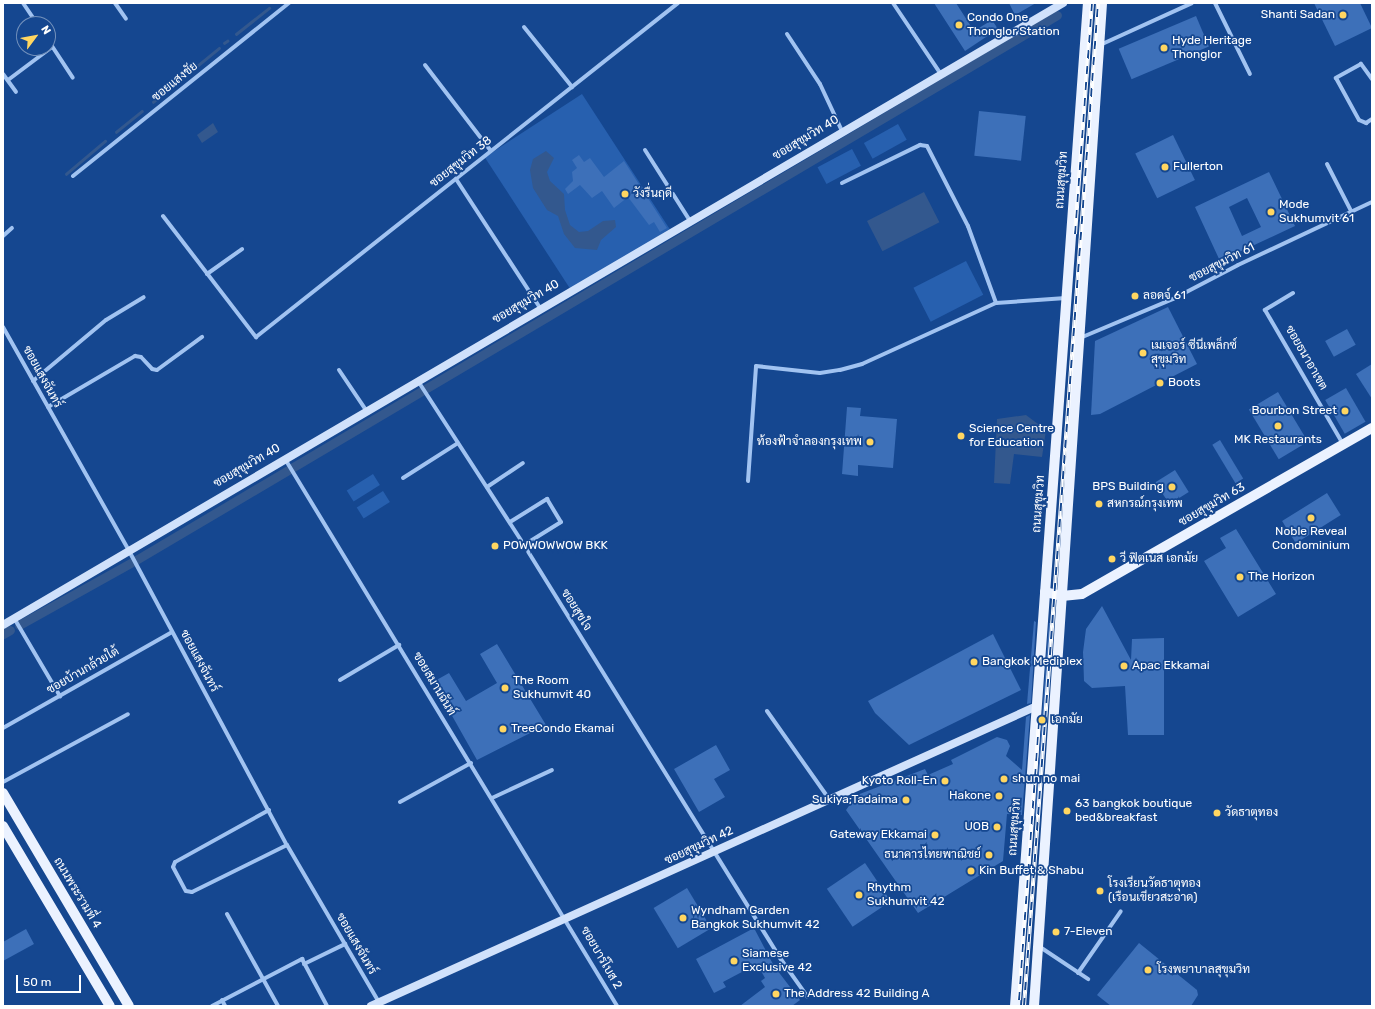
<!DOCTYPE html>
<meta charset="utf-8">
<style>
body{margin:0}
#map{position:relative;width:1375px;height:1009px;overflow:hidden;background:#154790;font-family:Rubik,Sarabun,sans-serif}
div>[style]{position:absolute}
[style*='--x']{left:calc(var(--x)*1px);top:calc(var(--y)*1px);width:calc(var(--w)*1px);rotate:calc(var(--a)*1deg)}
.green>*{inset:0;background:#2760af;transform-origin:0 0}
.water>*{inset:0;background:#33588e;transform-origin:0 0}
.stream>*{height:2.5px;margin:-1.25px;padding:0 1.25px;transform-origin:1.25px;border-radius:1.25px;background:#33588e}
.canal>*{height:9px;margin:-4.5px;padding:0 4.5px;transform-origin:4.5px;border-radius:4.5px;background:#33588e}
.building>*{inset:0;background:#3d70b9;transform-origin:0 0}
.street>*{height:4px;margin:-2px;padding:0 2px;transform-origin:2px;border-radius:2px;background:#a1c3f1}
.secondary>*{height:8px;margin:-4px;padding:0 4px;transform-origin:4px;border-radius:4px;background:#d0e1fb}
.primary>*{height:10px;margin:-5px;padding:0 5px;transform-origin:5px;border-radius:5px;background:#ebf2ff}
.rail>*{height:4px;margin-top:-2px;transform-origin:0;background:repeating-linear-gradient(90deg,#154790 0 8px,#fff 0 16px);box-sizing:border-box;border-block:1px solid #fff}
.dots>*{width:11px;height:11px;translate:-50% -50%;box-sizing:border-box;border:2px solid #154790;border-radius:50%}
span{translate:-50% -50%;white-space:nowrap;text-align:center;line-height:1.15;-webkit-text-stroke:3.5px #154790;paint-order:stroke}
.poi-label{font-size:12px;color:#fff}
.right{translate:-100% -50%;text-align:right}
.left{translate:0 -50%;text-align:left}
.street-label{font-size:12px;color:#fff}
.frame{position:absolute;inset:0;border:4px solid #fff;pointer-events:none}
.north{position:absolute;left:16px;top:16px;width:40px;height:40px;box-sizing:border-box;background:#154790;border:1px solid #7391bc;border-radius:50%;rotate:58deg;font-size:11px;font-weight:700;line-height:16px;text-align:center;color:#fff}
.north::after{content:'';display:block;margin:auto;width:14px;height:18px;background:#ffd661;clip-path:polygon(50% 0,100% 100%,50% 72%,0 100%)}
.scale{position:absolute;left:16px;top:975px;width:65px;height:18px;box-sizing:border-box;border:2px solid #fff;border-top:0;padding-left:5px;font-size:12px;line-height:14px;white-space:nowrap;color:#fff;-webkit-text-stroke:3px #154790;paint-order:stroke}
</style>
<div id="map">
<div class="green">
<i style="left:582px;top:94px;width:161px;height:116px;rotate:57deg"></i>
<i style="left:898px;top:124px;width:18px;height:39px;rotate:61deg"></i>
<i style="left:852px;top:149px;width:19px;height:39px;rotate:62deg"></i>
<i style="left:966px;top:261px;width:38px;height:59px;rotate:63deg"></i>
<i style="left:373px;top:474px;width:13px;height:31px;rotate:58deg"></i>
<i style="left:383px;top:491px;width:13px;height:31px;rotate:58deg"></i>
</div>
<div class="water">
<i style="clip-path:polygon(213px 123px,218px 132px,202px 143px,197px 135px)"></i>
<i style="clip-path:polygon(546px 151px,554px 158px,547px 172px,550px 181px,564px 194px,565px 210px,570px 225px,579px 232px,588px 231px,603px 221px,615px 220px,616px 227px,601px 240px,597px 250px,575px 248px,564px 234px,558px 216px,547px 210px,533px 188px,530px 170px,533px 159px)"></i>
<i style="left:924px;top:192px;width:34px;height:64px;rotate:63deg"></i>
<i style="clip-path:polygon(1026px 415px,1046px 430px,1042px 457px,1014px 454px,1010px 484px,994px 483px,997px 419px)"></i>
</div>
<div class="stream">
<i style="--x:236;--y:34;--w:42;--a:-38.2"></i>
<i style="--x:224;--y:43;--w:4;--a:-34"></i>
<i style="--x:153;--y:102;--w:85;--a:-39.3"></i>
<i style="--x:116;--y:132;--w:33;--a:-39"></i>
<i style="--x:66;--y:174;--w:51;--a:-40.2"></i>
</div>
<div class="canal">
<i style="--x:19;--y:625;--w:134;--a:-29.1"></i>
<i style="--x:136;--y:560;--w:1070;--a:-30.61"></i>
<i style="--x:3;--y:634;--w:8;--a:-30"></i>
</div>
<div class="building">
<i style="clip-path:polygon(934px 3px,956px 3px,974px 31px,992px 20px,998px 29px,965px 51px)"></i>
<i style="clip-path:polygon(1009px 3px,1036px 3px,1015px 15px)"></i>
<i style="clip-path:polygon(1314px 3px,1360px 3px,1372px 28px,1335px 46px)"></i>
<i style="left:1196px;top:16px;width:33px;height:84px;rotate:67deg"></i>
<i style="left:979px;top:111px;width:47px;height:45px;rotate:6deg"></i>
<i style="left:1173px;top:135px;width:50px;height:42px;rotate:64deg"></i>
<i style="clip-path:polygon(579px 155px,584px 162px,590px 158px,604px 177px,624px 161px,667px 228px,660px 232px,654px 222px,649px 225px,628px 197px,614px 208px,602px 191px,592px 198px,580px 185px,568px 194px,565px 189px,573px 181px,572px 172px,577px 168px,572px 160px)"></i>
<i style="clip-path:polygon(evenodd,1269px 172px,1295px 226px,1220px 261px,1195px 207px,1269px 172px,1247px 198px,1261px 227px,1242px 236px,1229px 207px,1247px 198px)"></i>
<i style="clip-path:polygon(1168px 307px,1197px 364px,1100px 414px,1091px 415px,1095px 341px)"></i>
<i style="left:1347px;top:329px;width:18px;height:25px;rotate:61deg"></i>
<i style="clip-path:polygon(1372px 364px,1372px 399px,1356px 374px)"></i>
<i style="left:1346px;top:388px;width:39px;height:24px;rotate:60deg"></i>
<i style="left:1278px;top:392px;width:58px;height:34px;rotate:59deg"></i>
<i style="clip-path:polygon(847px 407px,861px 408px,860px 416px,897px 419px,893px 468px,858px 465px,858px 476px,842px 474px)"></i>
<i style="left:1220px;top:440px;width:45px;height:9px;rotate:59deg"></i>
<i style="left:1175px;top:470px;width:26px;height:23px;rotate:58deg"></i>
<i style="left:1327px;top:493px;width:26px;height:53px;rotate:58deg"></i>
<i style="clip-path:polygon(1236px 529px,1276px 594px,1238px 617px,1204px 561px,1226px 548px,1220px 538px)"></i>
<i style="clip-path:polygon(1102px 606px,1131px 660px,1132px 639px,1164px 638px,1164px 735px,1128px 735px,1125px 686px,1092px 688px,1084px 681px,1083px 652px,1086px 629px)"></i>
<i style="clip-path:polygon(1034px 621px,1036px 622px,1031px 703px,1027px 704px)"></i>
<i style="clip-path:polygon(1049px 623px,1053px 623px,1040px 817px,1035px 816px)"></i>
<i style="clip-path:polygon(993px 634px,1021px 690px,909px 745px,875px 713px,868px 701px)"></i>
<i style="clip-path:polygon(497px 644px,546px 725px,477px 760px,433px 682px,449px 673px,466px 701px,497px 683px,480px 654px)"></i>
<i style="clip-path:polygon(1030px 715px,1022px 815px,1007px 814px,1003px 861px,918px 913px,846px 810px,857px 795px,925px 769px,928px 775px,953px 764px,951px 760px,997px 737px,1007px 740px,1010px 746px,1006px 756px,1022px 770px,1026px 717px)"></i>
<i style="clip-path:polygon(716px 745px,730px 770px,714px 779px,725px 797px,699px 812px,674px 769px)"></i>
<i style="left:865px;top:863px;width:46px;height:46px;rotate:56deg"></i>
<i style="left:687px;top:888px;width:47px;height:39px;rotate:59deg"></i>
<i style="clip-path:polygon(754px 928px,774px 966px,800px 1000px,792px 1006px,740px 1006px,765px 987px,761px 981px,765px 978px,757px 964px,723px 982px,726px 987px,714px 993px,696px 959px)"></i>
<i style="clip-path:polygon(26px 929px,34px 944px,3px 961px,3px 942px)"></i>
<i style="clip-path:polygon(1139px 943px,1197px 990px,1198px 995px,1191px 1006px,1111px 1006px,1097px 995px)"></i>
</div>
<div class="street">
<i style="--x:23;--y:3;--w:25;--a:56"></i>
<i style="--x:115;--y:3;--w:19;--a:55"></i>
<i style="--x:893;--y:3;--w:84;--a:56.1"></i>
<i style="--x:1215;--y:3;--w:79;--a:63.8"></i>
<i style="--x:524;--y:27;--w:77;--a:51.3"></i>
<i style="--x:787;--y:34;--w:60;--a:56.6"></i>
<i style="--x:820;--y:84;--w:52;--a:64.9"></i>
<i style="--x:48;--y:40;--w:45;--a:56.7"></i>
<i style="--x:1100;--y:45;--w:101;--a:-24.5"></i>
<i style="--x:425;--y:65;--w:108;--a:52.5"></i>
<i style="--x:3;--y:74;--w:22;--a:54"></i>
<i style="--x:1372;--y:79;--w:19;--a:-126"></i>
<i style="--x:1361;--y:64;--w:29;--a:151"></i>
<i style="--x:1336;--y:78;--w:48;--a:61.3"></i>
<i style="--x:1359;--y:120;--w:8;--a:23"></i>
<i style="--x:1366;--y:123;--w:7;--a:-34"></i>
<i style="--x:8;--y:80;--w:55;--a:-36.9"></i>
<i style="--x:645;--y:150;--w:84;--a:57.6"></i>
<i style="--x:1327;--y:164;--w:53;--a:62.9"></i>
<i style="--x:73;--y:176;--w:277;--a:-38.7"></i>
<i style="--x:456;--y:179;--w:154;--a:56.9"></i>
<i style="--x:842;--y:183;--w:87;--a:-26"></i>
<i style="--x:920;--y:145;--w:7;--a:8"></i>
<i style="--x:927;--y:146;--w:90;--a:62.9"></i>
<i style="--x:968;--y:226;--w:82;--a:70"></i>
<i style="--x:163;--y:216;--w:153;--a:52.5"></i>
<i style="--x:256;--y:337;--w:538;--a:-38.36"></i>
<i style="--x:3;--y:236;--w:12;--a:-42"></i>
<i style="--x:207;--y:274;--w:43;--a:-35.5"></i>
<i style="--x:1293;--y:293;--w:33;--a:149"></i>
<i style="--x:1265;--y:310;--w:155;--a:59.8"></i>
<i style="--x:3;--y:327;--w:255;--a:60.6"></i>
<i style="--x:128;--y:549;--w:336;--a:61.8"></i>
<i style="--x:287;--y:845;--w:186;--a:59.7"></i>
<i style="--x:1080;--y:338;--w:101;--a:-22.8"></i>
<i style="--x:1173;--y:299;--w:73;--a:-27.6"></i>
<i style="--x:1238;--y:265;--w:148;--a:-25.2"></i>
<i style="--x:339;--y:370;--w:48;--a:56"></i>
<i style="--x:33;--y:381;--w:95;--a:-39.9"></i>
<i style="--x:106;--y:320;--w:44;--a:-31.2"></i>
<i style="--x:418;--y:381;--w:195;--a:57.1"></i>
<i style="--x:524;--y:545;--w:486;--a:58.2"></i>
<i style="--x:780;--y:958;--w:47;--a:54.6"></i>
<i style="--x:48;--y:407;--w:101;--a:-30.4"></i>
<i style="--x:135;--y:356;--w:6;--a:9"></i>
<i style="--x:141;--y:357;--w:16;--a:47"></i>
<i style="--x:152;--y:369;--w:5;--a:11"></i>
<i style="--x:157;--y:370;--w:56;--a:-36.3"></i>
<i style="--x:285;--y:459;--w:640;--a:58.74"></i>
<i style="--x:403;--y:478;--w:65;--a:-32.5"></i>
<i style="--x:748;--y:481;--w:115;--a:-86"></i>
<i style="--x:756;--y:366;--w:64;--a:6.2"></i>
<i style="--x:820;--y:373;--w:20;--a:-9"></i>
<i style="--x:840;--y:370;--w:23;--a:-15"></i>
<i style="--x:862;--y:364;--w:147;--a:-24.5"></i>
<i style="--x:996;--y:303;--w:70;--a:-4.1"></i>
<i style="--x:487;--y:487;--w:43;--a:-33.7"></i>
<i style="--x:510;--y:522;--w:44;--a:-31.9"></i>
<i style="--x:547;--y:499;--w:27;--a:59"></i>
<i style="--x:561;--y:522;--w:44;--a:148.1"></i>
<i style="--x:14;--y:618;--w:91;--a:59.5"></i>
<i style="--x:340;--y:680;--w:69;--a:-30.7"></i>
<i style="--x:767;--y:711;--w:108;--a:54.8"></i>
<i style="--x:3;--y:728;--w:194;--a:-29.6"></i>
<i style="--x:3;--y:782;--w:142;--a:-28.5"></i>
<i style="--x:492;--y:798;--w:66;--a:-25"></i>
<i style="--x:400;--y:802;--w:81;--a:-28.8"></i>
<i style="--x:269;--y:810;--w:107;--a:151"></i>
<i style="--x:175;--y:862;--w:5;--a:112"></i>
<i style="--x:173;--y:867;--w:27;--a:62"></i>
<i style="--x:186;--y:891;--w:6;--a:9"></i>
<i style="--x:192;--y:892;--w:106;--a:-26.3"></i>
<i style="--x:227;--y:914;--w:105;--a:61"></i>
<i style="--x:1040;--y:947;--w:58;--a:33.7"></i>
<i style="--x:304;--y:964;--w:46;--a:-26"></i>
<i style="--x:1078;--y:973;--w:75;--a:-55.3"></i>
<i style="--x:222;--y:1000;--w:7;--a:63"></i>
<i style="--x:212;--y:1006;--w:102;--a:-27.6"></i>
<i style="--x:302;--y:959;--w:53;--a:62"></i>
</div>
<div class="secondary">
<i style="--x:3;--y:625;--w:1229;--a:-30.4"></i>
<i style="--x:371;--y:1006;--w:730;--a:-24.25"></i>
</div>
<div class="primary">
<i style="--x:1045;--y:592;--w:17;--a:13"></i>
<i style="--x:1062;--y:596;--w:20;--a:-6"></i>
<i style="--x:1082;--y:594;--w:334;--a:-29.8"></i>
<i style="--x:3;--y:793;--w:247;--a:59.4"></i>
<i style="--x:3;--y:826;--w:209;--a:59.3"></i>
<i style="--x:1015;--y:1006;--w:1006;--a:-85.84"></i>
<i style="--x:1034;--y:1006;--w:1005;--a:-86.12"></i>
</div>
<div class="rail">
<i style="--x:1075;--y:234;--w:232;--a:-85.8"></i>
<i style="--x:1019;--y:1000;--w:282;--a:-85.9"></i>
<i style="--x:1024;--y:1006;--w:1006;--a:-85.78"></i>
</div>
<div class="dots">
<i style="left:1343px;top:15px;background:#ffd661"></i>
<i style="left:959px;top:25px;background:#ffd661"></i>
<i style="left:1164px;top:48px;background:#ffd661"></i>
<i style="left:1165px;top:167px;background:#ffd661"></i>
<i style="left:625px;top:194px;background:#ffd661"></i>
<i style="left:1271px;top:212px;background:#ffd661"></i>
<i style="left:1135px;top:296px;background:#ffd661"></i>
<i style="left:1143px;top:353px;background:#ffd661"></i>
<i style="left:1160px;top:383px;background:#ffd661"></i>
<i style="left:1345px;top:411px;background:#ffd661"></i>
<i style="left:1278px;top:426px;background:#ffd661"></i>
<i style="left:961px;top:436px;background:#ffd661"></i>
<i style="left:870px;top:442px;background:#ffd661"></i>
<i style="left:1172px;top:487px;background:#ffd661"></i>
<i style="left:1099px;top:504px;background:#ffd661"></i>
<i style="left:1311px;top:518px;background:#ffd661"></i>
<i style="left:495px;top:546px;background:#ffd661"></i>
<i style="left:1112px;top:559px;background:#ffd661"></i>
<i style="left:1240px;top:577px;background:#ffd661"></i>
<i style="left:974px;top:662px;background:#ffd661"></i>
<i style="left:1124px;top:666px;background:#ffd661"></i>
<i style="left:505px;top:688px;background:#ffd661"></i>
<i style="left:1042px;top:720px;background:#ffd661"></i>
<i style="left:503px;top:729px;background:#ffd661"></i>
<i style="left:1004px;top:779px;background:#ffd661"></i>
<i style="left:945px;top:781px;background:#ffd661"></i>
<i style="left:999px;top:796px;background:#ffd661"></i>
<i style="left:906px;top:800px;background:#ffd661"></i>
<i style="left:1067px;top:811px;background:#ffd661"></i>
<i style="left:1217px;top:813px;background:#ffd661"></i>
<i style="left:997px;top:827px;background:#ffd661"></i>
<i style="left:935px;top:835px;background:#ffd661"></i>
<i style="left:989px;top:855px;background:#ffd661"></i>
<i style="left:971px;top:871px;background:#ffd661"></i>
<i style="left:1100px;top:891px;background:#ffd661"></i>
<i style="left:859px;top:895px;background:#ffd661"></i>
<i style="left:683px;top:918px;background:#ffd661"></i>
<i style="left:1056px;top:932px;background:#ffd661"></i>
<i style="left:734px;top:961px;background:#ffd661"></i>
<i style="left:1148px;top:970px;background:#ffd661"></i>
<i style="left:776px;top:994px;background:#ffd661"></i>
</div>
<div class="poi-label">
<span class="right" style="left:1335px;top:15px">Shanti Sadan</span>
<span class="left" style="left:967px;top:25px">Condo One<br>Thonglor Station</span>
<span class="left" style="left:1172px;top:48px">Hyde Heritage<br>Thonglor</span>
<span class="left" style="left:1173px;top:167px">Fullerton</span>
<span class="left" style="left:633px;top:194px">วังรื่นฤดี</span>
<span class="left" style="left:1279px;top:212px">Mode<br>Sukhumvit 61</span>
<span class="left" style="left:1143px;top:296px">ลอดจ์ 61</span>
<span class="left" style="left:1151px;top:353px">เมเจอร์ ซีนีเพล็กซ์<br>สุขุมวิท</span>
<span class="left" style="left:1168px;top:383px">Boots</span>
<span class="right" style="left:1337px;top:411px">Bourbon Street</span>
<span class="left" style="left:969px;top:436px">Science Centre<br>for Education</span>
<span style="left:1278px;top:440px">MK Restaurants</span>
<span class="right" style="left:862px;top:442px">ท้องฟ้าจำลองกรุงเทพ</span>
<span class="right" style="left:1164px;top:487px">BPS Building</span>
<span class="left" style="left:1107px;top:504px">สหกรณ์กรุงเทพ</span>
<span style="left:1311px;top:539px">Noble Reveal<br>Condominium</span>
<span class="left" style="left:503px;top:546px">POWWOWWOW BKK</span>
<span class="left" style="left:1120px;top:559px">วี ฟิตเนส เอกมัย</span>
<span class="left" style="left:1248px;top:577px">The Horizon</span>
<span class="left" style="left:982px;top:662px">Bangkok Mediplex</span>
<span class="left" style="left:1132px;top:666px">Apac Ekkamai</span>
<span class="left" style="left:513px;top:688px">The Room<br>Sukhumvit 40</span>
<span class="left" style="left:1051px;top:720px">เอกมัย</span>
<span class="left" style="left:511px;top:729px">TreeCondo Ekamai</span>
<span class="left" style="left:1012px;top:779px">shun no mai</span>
<span class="right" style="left:937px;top:781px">Kyoto Roll-En</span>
<span class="right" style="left:991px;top:796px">Hakone</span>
<span class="right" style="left:898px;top:800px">Sukiya;Tadaima</span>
<span class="left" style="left:1075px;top:811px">63 bangkok boutique<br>bed&amp;breakfast</span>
<span class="left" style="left:1225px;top:813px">วัดธาตุทอง</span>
<span class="right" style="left:989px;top:827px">UOB</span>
<span class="right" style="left:927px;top:835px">Gateway Ekkamai</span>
<span class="right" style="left:981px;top:855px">ธนาคารไทยพาณิชย์</span>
<span class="left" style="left:979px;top:871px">Kin Buffet &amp; Shabu</span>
<span class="left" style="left:1108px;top:891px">โรงเรียนวัดธาตุทอง<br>(เรือนเขียวสะอาด)</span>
<span class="left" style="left:867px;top:895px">Rhythm<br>Sukhumvit 42</span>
<span class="left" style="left:691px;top:918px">Wyndham Garden<br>Bangkok Sukhumvit 42</span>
<span class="left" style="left:1064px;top:932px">7-Eleven</span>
<span class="left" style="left:742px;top:961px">Siamese<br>Exclusive 42</span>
<span class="left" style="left:1157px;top:970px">โรงพยาบาลสุขุมวิท</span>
<span class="left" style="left:784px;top:994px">The Address 42 Building A</span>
</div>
<div class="street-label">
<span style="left:175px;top:82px;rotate:-39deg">ซอยแสงชัย</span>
<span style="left:806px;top:138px;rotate:-31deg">ซอยสุขุมวิท 40</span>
<span style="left:461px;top:162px;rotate:-38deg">ซอยสุขุมวิท 38</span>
<span style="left:1062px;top:180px;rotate:-86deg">ถนนสุขุมวิท</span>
<span style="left:1222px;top:263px;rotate:-27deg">ซอยสุขุมวิท 61</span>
<span style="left:526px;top:302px;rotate:-30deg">ซอยสุขุมวิท 40</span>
<span style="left:1306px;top:358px;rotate:60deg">ซอยธนาอาเขต</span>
<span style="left:42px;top:377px;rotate:61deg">ซอยแสงจันทร์</span>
<span style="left:247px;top:466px;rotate:-30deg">ซอยสุขุมวิท 40</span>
<span style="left:1039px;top:504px;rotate:-86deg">ถนนสุขุมวิท</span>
<span style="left:1212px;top:505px;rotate:-30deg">ซอยสุขุมวิท 63</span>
<span style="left:576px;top:610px;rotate:58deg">ซอยสุขใจ</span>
<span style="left:199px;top:661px;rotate:62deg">ซอยแสงจันทร์</span>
<span style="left:83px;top:671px;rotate:-30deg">ซอยบ้านกล้วยใต้</span>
<span style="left:434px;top:684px;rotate:59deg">ซอยสมานฉันท์</span>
<span style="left:1015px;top:827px;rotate:-86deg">ถนนสุขุมวิท</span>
<span style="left:699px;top:846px;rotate:-25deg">ซอยสุขุมวิท 42</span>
<span style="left:77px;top:893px;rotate:59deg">ถนนพระรามที่ 4</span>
<span style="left:356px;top:944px;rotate:60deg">ซอยแสงจันทร์</span>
<span style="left:601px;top:958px;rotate:60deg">ซอยบาร์โบส 2</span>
</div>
<div class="frame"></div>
<div class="north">N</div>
<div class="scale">50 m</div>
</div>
